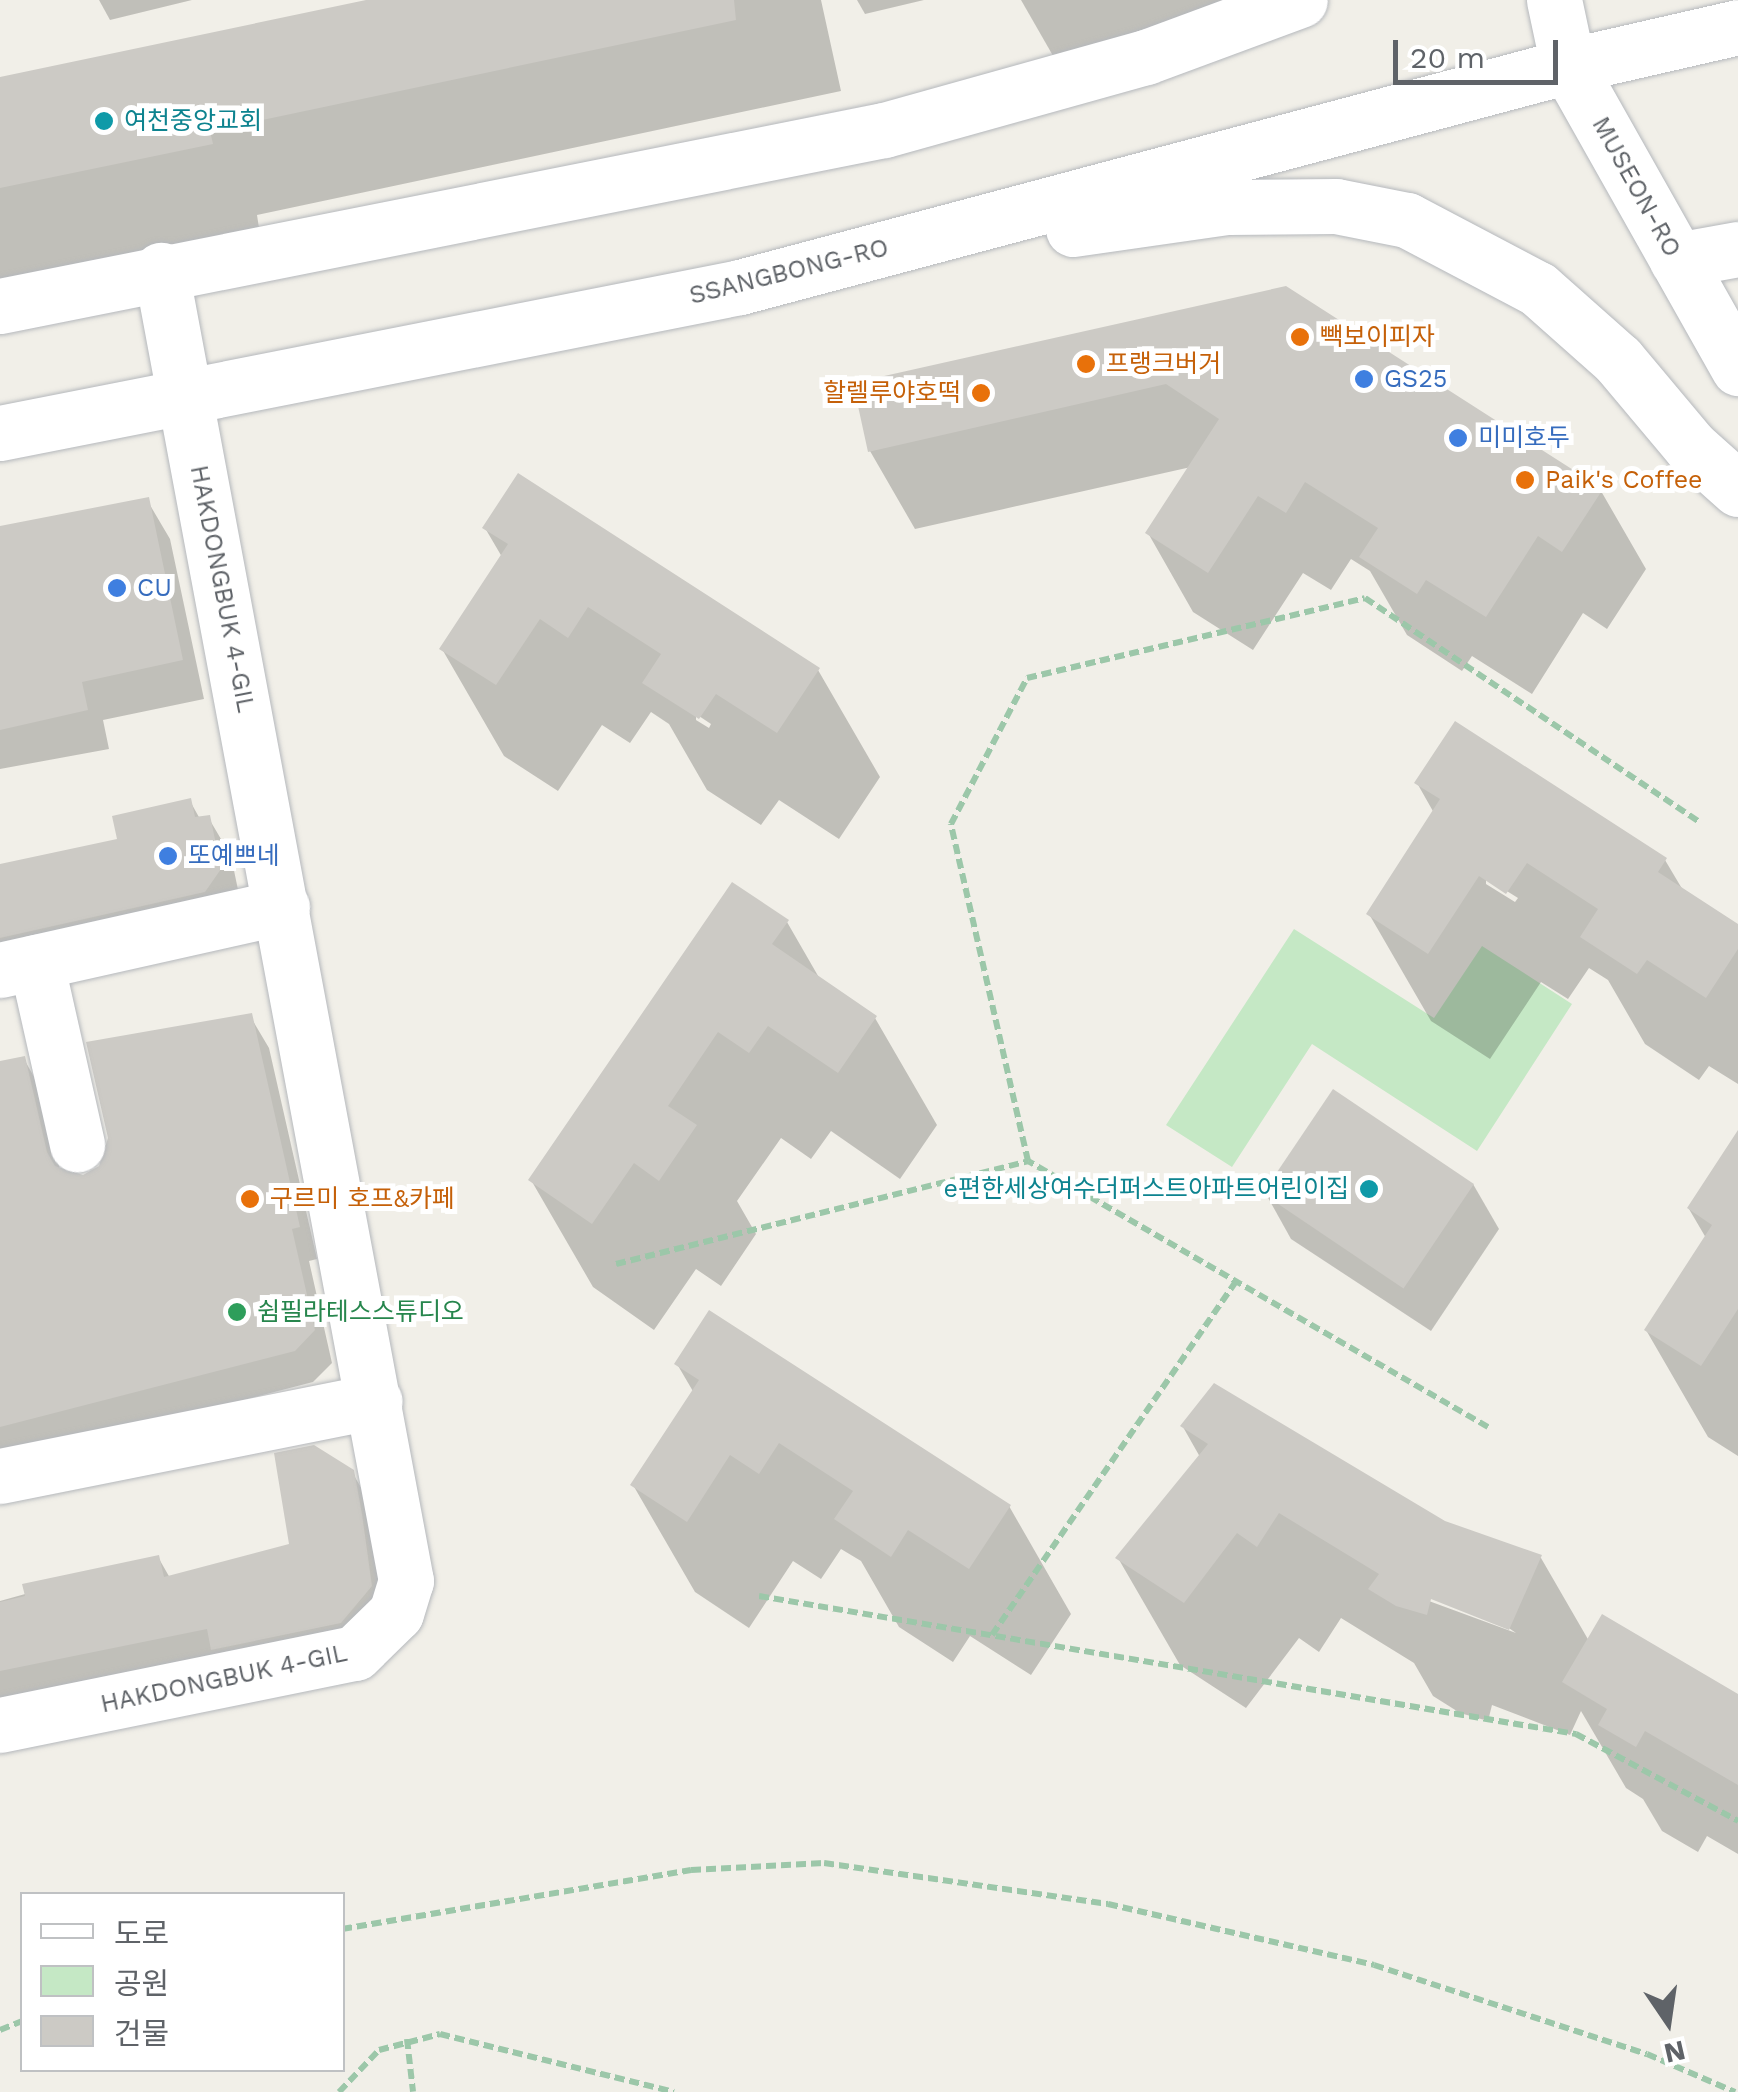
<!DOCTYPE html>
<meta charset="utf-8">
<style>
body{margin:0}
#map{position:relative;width:1738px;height:2092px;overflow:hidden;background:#f1efe8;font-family:"Work Sans","Noto Sans KR",sans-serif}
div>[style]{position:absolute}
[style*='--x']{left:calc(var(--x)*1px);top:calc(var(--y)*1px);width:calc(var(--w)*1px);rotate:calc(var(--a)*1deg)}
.green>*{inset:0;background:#c5e8c5}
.shadow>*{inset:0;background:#0003}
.building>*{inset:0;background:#cccac5;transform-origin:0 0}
.path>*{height:6px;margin-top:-3px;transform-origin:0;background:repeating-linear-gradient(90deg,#9cc7a9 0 10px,transparent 0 15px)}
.roads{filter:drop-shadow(0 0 2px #b5b8bc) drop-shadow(0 0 2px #b5b8bc)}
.minor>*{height:55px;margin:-27.5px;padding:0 27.5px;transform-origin:27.5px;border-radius:27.5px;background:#fff}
.dots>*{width:28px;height:28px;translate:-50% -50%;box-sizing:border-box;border:5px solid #fff;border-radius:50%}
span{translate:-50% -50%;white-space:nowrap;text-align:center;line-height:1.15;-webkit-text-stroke:10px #fff;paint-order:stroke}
.culture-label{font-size:25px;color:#0d838f}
.left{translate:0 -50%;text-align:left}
.right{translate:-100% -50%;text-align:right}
.street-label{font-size:25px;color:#5f6368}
.food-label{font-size:25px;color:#c56008}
.shop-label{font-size:25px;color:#366cbe}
.leisure-label{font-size:25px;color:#27864d}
.legend{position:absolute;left:20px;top:1892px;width:325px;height:180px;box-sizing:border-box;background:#fff;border:2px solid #bfc1c3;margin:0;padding:12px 18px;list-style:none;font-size:30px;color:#5f6368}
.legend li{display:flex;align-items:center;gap:20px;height:50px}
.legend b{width:50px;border:2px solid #bfc1c3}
.north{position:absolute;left:1618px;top:1972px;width:100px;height:100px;-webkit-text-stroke:8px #fff;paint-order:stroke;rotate:167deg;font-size:28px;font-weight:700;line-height:40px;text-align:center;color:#5f6368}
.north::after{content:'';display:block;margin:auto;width:35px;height:45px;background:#5f6368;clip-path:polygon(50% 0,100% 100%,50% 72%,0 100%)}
.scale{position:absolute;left:1393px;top:40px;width:165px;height:45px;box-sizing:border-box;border:5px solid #5f6368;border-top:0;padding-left:12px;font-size:30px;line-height:35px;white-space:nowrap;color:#5f6368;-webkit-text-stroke:8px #fff;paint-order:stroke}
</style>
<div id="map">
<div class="green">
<i style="clip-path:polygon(1294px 929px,1434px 1018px,1482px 946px,1572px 1004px,1477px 1151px,1312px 1044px,1232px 1167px,1166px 1125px)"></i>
</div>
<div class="shadow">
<i style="clip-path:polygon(99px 0,192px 0,110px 20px)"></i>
<i style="clip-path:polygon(376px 0,821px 0,841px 91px,257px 215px,259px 228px,0 281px,0 80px)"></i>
<i style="clip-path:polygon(857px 0,924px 0,865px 14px)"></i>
<i style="clip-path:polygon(1021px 0,1323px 0,1056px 61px)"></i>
<i style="clip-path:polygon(1286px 289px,1601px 491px,1646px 569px,1607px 629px,1583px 613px,1532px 694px,1472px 656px,1462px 671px,1407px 635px,1370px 571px,1351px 559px,1331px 590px,1303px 573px,1253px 650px,1193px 612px,1148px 533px,1191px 467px,915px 529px,870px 451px)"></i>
<i style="clip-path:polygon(147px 500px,170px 539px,204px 699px,103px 720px,109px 749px,0 769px,0 532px)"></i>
<i style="clip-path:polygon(evenodd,485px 528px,818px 670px,880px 777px,839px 839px,779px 800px,761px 825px,707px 790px,669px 724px,651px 712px,630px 743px,602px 725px,558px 791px,504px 756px,442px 649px,502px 557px,485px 528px,696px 714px,711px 724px,709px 728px,696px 720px,696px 714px)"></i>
<i style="clip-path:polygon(evenodd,1417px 783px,1665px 860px,1684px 892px,1738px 927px,1738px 1084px,1709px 1066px,1699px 1080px,1645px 1044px,1608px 980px,1589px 968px,1568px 999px,1541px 982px,1490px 1059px,1431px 1021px,1369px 914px,1434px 813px,1417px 783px,1486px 878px,1518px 898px,1515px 902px,1486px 884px,1486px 878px)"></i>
<i style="clip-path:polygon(190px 801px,200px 819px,208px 817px,231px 856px,242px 909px,0 979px,0 866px,120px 841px)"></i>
<i style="clip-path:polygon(787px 922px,821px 981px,875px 1018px,937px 1125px,900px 1179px,831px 1131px,811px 1159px,781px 1138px,737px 1201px,756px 1234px,721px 1286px,696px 1269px,654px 1330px,593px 1287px,531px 1180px)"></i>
<i style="clip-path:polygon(250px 1016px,269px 1048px,317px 1259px,309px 1261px,332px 1363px,313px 1382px,0 1463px,0 1064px,24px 1059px,42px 1091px,60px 1170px,83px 1177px,101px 1168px)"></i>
<i style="clip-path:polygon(1738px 1167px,1738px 1456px,1708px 1437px,1646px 1330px,1706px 1238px,1689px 1209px)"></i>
<i style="clip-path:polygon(1473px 1184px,1499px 1229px,1431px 1331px,1291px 1239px,1266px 1194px)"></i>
<i style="clip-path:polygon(677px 1364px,1009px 1506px,1071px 1614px,1031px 1675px,970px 1636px,953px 1662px,899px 1627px,861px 1561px,841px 1549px,821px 1579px,793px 1561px,749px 1628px,695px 1592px,633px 1485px,694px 1393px)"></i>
<i style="clip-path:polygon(evenodd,1183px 1427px,1541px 1558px,1589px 1641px,1738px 1697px,1738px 1854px,1707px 1836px,1698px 1852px,1662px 1831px,1643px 1799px,1626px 1788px,1581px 1711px,1570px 1735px,1492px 1705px,1488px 1721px,1460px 1713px,1433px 1696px,1414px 1663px,1341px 1618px,1319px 1652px,1299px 1638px,1246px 1708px,1180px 1665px,1118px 1558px,1200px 1457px,1183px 1427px,1420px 1592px,1506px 1626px,1516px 1633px,1418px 1597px,1420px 1592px)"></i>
<i style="clip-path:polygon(352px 1472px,370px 1503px,388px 1617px,358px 1653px,0 1704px,0 1601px,158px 1557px,170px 1578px,292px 1545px)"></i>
</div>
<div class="building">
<i style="clip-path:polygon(366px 0,734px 0,736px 20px,210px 131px,213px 144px,0 188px,0 77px)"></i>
<i style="clip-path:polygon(1286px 286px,1603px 489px,1562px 552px,1538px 536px,1486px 617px,1426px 580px,1417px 594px,1359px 557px,1378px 528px,1305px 482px,1286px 513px,1258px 496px,1208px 573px,1145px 533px,1219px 419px,1166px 384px,868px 452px,853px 383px)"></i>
<i style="clip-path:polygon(518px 473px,820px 668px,777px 733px,716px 694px,699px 719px,642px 683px,661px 654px,588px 607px,568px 638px,540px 619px,496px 685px,439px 649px,508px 544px,482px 528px)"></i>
<i style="clip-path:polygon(149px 497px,183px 660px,82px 682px,88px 710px,0 730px,0 526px)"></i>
<i style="clip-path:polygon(1455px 721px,1667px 858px,1658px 872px,1738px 924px,1738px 949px,1706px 998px,1647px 960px,1637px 974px,1580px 937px,1598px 909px,1527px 863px,1506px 894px,1479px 876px,1428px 954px,1366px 914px,1440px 799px,1414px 783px)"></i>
<i style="clip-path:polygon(191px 798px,195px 817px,210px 815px,221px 869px,205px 892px,0 938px,0 864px,117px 839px,112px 816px)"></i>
<i style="clip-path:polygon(732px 882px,789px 920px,772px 944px,877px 1016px,838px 1073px,768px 1026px,749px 1053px,718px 1032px,668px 1106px,697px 1125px,659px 1181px,634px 1163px,592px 1224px,528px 1180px)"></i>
<i style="clip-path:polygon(252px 1013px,300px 1227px,292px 1229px,315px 1330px,295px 1351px,0 1427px,0 1061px,25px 1056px,47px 1152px,55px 1166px,83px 1175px,99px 1166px,108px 1138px,86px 1042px)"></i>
<i style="left:1333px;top:1089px;width:170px;height:126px;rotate:34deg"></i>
<i style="clip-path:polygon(1738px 1130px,1738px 1309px,1701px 1366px,1644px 1330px,1712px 1225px,1687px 1208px)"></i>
<i style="clip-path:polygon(709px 1310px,1011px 1505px,969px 1569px,908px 1530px,891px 1557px,834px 1519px,853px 1491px,779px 1443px,759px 1474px,730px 1455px,687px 1522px,630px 1485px,699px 1380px,674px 1364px)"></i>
<i style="clip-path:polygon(1214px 1383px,1445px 1521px,1542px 1555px,1509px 1630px,1431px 1599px,1427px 1615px,1396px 1606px,1368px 1589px,1379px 1574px,1279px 1513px,1257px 1547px,1237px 1533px,1184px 1603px,1115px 1558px,1208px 1444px,1180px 1426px)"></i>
<i style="clip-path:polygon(314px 1445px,354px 1470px,362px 1514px,372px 1586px,341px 1623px,211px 1650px,207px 1629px,0 1671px,0 1602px,25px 1596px,22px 1584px,159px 1555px,164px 1577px,289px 1544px,274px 1453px)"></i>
<i style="clip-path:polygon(1602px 1614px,1738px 1694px,1738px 1785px,1645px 1731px,1636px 1747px,1598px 1725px,1607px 1709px,1562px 1682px)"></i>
</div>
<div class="path">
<i style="--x:616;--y:1264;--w:425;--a:-14"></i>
<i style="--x:1488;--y:1427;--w:531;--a:-149.96"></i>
<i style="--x:1028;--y:1161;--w:346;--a:-102.9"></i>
<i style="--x:951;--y:824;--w:165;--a:-62.5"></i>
<i style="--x:1027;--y:678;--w:347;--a:-13.3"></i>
<i style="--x:1365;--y:598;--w:403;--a:33.8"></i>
<i style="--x:759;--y:1596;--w:829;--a:9.59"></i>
<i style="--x:1576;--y:1734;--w:184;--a:28.2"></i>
<i style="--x:992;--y:1635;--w:431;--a:-55.4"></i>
<i style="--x:342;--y:1929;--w:354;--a:-9.6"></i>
<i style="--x:691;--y:1870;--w:133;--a:-3"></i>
<i style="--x:824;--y:1863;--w:287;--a:8.2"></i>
<i style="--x:1108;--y:1904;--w:273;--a:12.9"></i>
<i style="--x:1374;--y:1965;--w:287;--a:18.1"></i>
<i style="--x:1647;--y:2054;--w:96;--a:23.4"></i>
<i style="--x:0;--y:2030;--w:24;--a:-22"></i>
<i style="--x:407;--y:2039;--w:53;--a:83.5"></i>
<i style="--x:339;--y:2092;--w:58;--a:-46.4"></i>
<i style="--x:379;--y:2050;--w:63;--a:-14.7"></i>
<i style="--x:440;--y:2034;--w:241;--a:13.9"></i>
</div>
<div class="roads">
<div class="minor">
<i style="--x:1554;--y:0;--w:67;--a:78"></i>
<i style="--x:1568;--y:66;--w:347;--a:60.6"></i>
<i style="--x:1073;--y:229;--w:157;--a:-8.1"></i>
<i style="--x:1228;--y:207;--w:108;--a:-0.5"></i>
<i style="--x:1336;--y:206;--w:72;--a:11.2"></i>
<i style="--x:1407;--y:220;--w:148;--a:27.8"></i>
<i style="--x:1538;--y:289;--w:107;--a:41.6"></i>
<i style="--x:1618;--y:360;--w:114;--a:50"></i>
<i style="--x:1691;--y:447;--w:63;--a:41.8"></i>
<i style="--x:1677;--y:260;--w:62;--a:-10.2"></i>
<i style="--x:0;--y:306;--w:901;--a:-11.26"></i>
<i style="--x:884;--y:130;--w:272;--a:-15.6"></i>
<i style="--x:1146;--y:57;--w:164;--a:-20.3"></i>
<i style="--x:0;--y:433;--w:754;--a:-11.16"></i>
<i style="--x:740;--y:287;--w:857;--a:-14.94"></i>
<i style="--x:1568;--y:66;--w:174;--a:-12.9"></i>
<i style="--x:36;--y:962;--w:187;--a:77.3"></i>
<i style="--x:0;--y:970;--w:289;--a:-12.6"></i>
<i style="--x:0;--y:1476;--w:382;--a:-11.3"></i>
<i style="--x:0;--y:1725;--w:362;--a:-11.5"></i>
<i style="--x:355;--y:1653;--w:57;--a:-44.3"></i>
<i style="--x:396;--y:1613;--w:34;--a:-73"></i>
<i style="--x:406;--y:1581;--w:1334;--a:-100.59"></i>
</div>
</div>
<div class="dots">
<i style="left:104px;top:121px;background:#0f9aa8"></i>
<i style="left:1300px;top:337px;background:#e8710a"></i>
<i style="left:1086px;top:364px;background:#e8710a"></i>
<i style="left:1364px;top:379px;background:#3f7fe0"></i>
<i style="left:981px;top:393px;background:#e8710a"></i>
<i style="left:1458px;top:438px;background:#3f7fe0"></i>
<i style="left:1525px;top:480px;background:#e8710a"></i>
<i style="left:117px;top:588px;background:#3f7fe0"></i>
<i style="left:168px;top:856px;background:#3f7fe0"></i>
<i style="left:1369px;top:1189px;background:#0f9aa8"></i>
<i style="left:250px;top:1199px;background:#e8710a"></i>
<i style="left:237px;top:1312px;background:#2e9e5b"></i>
</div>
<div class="culture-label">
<span class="left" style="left:124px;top:121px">여천중앙교회</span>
<span class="right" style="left:1349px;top:1189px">e편한세상여수더퍼스트아파트어린이집</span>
</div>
<div class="street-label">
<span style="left:1636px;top:187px;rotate:61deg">MUSEON-RO</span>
<span style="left:789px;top:272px;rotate:-14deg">SSANGBONG-RO</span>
<span style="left:222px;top:589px;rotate:79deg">HAKDONGBUK 4-GIL</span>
<span style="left:224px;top:1679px;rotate:-12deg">HAKDONGBUK 4-GIL</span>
</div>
<div class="food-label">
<span class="left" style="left:1320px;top:337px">빽보이피자</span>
<span class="left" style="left:1106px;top:364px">프랭크버거</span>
<span class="right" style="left:961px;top:393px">할렐루야호떡</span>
<span class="left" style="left:1545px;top:480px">Paik's Coffee</span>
<span class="left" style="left:270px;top:1199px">구르미 호프&amp;카페</span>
</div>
<div class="shop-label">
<span class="left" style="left:1384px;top:379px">GS25</span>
<span class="left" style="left:1478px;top:438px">미미호두</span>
<span class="left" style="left:137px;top:588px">CU</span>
<span class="left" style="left:188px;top:856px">또예쁘네</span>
</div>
<div class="leisure-label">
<span class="left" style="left:257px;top:1312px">쉼필라테스스튜디오</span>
</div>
<ul class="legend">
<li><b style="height:12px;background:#fff"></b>도로</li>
<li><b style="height:28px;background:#c5e8c5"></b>공원</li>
<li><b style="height:28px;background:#cccac5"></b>건물</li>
</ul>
<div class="north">N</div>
<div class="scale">20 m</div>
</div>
